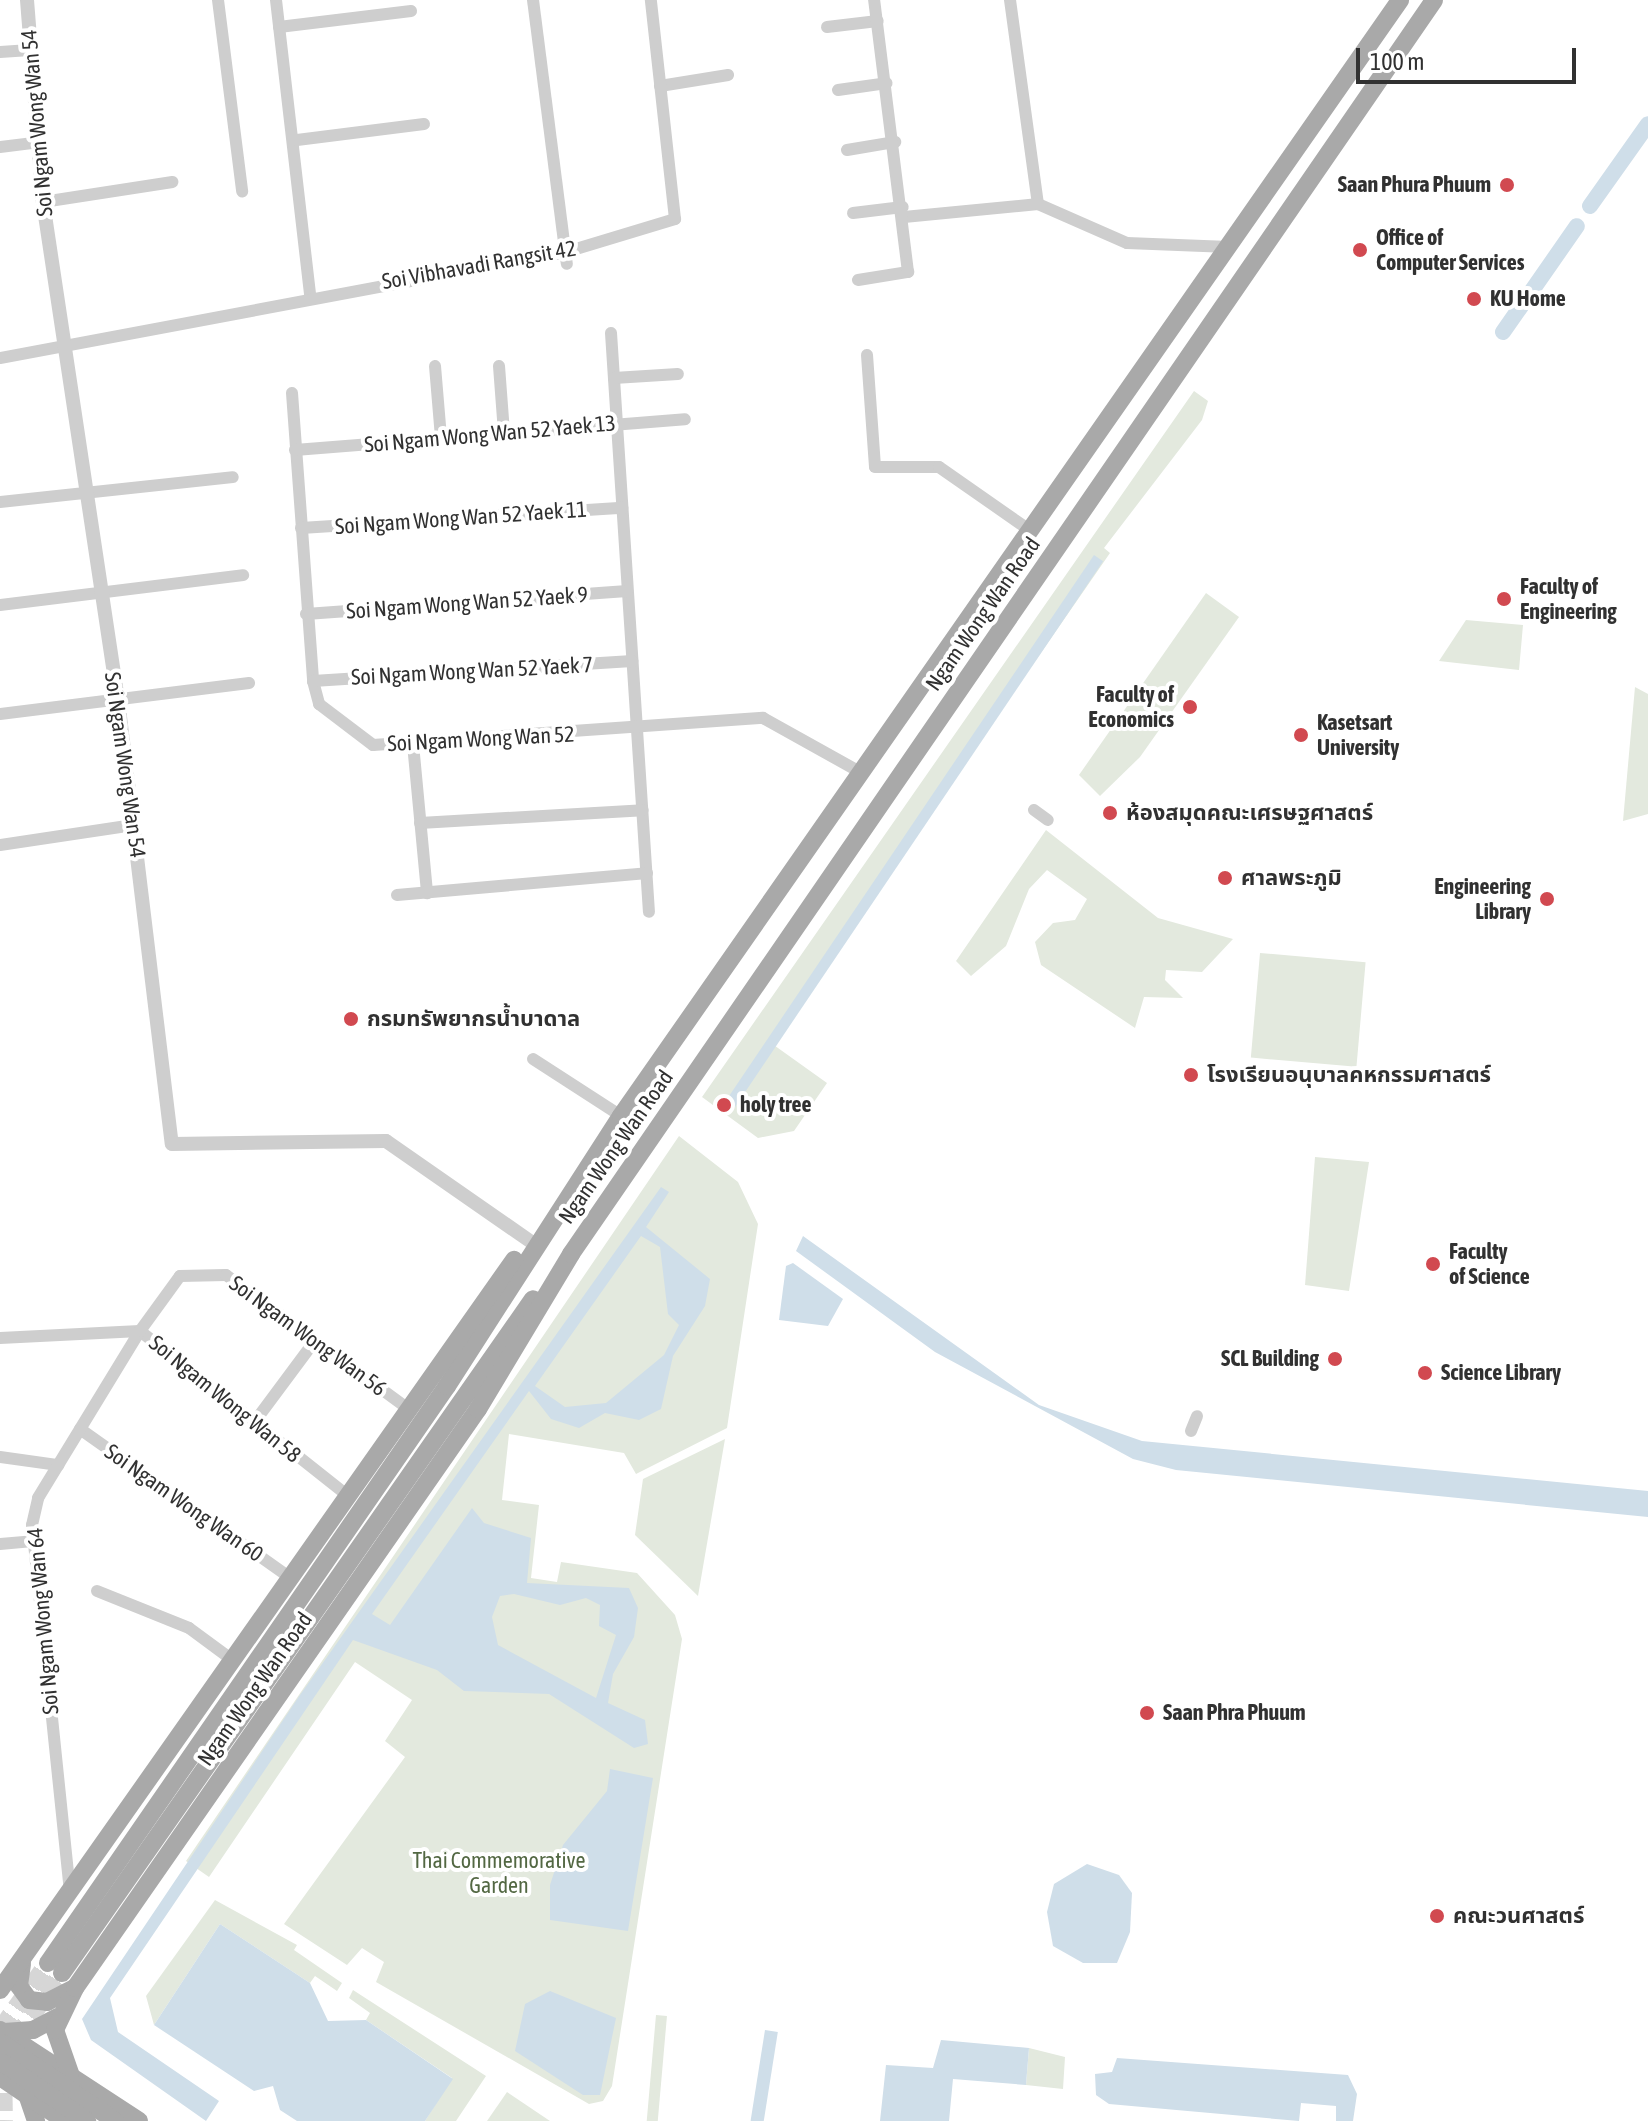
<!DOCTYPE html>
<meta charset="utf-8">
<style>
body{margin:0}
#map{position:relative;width:1648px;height:2121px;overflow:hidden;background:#fff;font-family:"Asap Condensed","Noto Sans Thai",sans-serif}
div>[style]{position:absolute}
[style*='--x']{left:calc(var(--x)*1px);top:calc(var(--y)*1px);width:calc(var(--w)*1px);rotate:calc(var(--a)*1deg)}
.green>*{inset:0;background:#e3e9de;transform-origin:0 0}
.water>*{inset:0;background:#cfdee9;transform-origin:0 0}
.canal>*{height:16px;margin:-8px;padding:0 8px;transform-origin:8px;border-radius:8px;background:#cfdee9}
.primary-tunnel>*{height:18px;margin-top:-9px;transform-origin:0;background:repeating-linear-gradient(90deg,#d6d6d6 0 18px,transparent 0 27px)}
.minor>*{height:12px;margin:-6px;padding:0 6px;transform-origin:6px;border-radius:6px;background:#cecece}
.tertiary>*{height:14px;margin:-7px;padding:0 7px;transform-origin:7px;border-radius:7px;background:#cecece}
.primary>*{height:18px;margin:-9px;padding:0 9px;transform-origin:9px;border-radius:9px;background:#a9a9a9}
.rail>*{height:7px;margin-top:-3.5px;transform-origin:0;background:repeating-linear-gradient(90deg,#fff 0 12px,#868686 0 24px);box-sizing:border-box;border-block:2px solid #868686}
.primary-bridge>*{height:18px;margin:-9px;padding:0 9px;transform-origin:9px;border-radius:9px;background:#a9a9a9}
.dots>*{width:22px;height:22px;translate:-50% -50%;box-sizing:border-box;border:4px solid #fff;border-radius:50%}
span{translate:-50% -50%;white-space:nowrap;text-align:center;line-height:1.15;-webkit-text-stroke:8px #fff;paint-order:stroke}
.street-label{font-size:22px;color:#313131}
.poi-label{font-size:22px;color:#313131;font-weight:700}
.right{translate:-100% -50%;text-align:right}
.left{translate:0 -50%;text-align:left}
.park-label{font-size:22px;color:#536843}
.scale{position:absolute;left:1356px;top:48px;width:220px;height:36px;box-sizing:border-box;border:4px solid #313131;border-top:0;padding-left:10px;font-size:24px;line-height:28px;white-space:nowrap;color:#313131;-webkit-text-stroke:6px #fff;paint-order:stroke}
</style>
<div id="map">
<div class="green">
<i style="clip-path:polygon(1194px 391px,1208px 401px,1202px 420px,1104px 548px,1110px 553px,771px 1043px,827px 1083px,794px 1131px,758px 1138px,702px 1097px)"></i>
<i style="clip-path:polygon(1206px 593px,1239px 617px,1140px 757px,1100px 796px,1079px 775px)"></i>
<i style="clip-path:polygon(1466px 620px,1523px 625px,1519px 670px,1439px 661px)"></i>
<i style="clip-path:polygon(1635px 687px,1648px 694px,1648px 814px,1623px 821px)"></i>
<i style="clip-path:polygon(1046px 830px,1158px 918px,1233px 939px,1202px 972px,1166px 970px,1165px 980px,1183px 998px,1144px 997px,1135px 1028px,1041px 965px,1035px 942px,1053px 923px,1075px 920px,1087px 899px,1047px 870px,1029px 889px,1006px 946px,971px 976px,956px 961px)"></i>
<i style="left:1260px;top:953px;width:106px;height:105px;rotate:5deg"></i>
<i style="clip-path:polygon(679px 1136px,738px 1182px,758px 1224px,727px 1428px,636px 1474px,624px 1453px,509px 1434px,502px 1500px,539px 1505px,531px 1578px,557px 1582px,561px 1562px,637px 1573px,675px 1615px,682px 1639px,612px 2086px,603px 2101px,589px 2104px,376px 1982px,384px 1962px,362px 1948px,347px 1965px,284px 1924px,405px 1757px,385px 1741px,412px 1700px,355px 1662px,209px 1877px,186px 1861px)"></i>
<i style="clip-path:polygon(1315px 1157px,1369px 1162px,1349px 1291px,1305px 1285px)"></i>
<i style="clip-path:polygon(725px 1439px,698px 1596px,635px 1535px,643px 1479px)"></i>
<i style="clip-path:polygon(215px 1900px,297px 1945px,294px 1950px,342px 1983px,337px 1991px,315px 1976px,310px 1983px,220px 1924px,154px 2025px,146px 1996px)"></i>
<i style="clip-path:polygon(353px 1990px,486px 2076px,456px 2121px,425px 2121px,452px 2078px,366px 2020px,370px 2013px,349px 1998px)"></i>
<i style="left:656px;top:2015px;width:11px;height:107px;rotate:5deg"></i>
<i style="clip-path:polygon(1029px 2048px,1065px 2057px,1063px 2089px,1026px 2085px)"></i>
<i style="clip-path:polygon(507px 2092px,550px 2121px,487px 2121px)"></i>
</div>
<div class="water">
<i style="left:1094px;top:555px;width:11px;height:664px;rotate:34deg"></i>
<i style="clip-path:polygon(evenodd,661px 1187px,669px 1192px,646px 1227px,710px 1279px,705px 1306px,673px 1356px,661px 1409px,639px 1420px,605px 1413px,579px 1428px,551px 1419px,529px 1391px,372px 1614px,390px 1625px,472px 1508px,484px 1523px,531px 1538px,527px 1583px,629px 1588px,638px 1608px,634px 1637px,613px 1674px,608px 1703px,645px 1720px,648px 1744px,634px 1748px,549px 1694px,464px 1691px,437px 1670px,353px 1640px,110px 1998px,118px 2032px,219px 2101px,206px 2121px,91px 2040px,82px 2019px,300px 1695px,661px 1187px,641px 1236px,660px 1247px,668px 1314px,679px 1325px,664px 1355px,606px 1403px,565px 1407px,535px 1386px,641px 1236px,661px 1187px,514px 1594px,560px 1605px,586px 1598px,600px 1605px,599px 1626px,616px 1635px,596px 1698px,498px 1645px,492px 1617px,500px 1596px,514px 1594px)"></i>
<i style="clip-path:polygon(803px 1236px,1039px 1405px,1142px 1441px,1648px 1491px,1648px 1517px,1176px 1470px,1133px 1459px,935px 1352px,796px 1251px)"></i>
<i style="clip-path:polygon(793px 1263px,843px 1299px,828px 1326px,779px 1320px,786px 1266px)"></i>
<i style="clip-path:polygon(610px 1769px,653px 1778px,628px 1931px,550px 1920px,550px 1885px,563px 1845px,607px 1791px)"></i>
<i style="clip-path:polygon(1087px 1864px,1119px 1875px,1132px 1893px,1130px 1932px,1117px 1963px,1083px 1963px,1053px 1946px,1047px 1912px,1054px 1884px)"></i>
<i style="clip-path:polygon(220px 1924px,310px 1983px,328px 2021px,366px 2020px,453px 2079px,425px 2121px,297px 2121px,280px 2110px,273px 2086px,254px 2091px,154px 2025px)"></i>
<i style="clip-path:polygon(550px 1991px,616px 2018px,600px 2095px,583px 2095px,515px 2051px,525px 2004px)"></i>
<i style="left:765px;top:2030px;width:13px;height:92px;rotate:9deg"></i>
<i style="clip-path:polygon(941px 2040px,1029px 2048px,1026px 2085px,953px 2079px,949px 2121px,880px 2121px,886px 2065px,933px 2068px)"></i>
<i style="clip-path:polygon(1117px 2058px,1348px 2075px,1357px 2094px,1353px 2121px,1336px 2121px,1336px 2106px,1301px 2103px,1299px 2121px,1109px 2104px,1096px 2095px,1095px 2074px,1112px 2072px)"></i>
</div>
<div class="canal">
<i style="--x:1590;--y:206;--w:100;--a:-54.7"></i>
<i style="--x:1503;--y:332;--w:129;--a:-55.1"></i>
</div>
<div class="primary-tunnel">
<i style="--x:0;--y:2030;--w:82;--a:-54.4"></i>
<i style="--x:15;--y:2039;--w:81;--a:-54.5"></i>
<i style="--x:3;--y:2066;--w:55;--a:89"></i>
</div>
<div class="minor">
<i style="--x:218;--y:0;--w:193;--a:82.8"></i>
<i style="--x:276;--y:0;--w:298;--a:83.4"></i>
<i style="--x:533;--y:0;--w:266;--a:82.7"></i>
<i style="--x:1010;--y:0;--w:206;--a:82.2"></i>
<i style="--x:279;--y:27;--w:133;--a:-6.9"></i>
<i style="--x:827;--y:27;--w:51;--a:-6.7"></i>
<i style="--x:0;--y:52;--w:30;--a:-4"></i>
<i style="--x:660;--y:86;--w:69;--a:-9.2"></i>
<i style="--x:838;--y:90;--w:49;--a:-8.1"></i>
<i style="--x:297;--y:140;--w:128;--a:-7.2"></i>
<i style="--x:0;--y:147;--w:38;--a:-7"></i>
<i style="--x:847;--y:150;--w:49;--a:-9.5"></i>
<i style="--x:43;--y:202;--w:131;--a:-8.8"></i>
<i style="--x:853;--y:213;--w:50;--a:-6.8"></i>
<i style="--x:904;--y:217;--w:135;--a:-5.5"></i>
<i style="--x:1038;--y:204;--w:97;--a:23.7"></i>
<i style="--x:1127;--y:243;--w:102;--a:2.2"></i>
<i style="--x:858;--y:280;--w:51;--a:-9.1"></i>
<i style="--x:908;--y:272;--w:274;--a:-97.1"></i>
<i style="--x:611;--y:333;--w:580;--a:86.25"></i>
<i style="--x:867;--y:355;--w:112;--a:85.9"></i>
<i style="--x:875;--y:467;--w:64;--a:0"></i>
<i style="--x:939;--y:467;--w:108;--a:34.9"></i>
<i style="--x:0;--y:358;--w:576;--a:-10.61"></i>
<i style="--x:566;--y:252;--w:114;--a:-16.8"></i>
<i style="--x:675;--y:219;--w:220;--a:-96.3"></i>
<i style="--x:435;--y:366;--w:72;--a:85.2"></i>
<i style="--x:499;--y:366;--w:67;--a:85.7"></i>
<i style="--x:614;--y:378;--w:64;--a:-3.6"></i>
<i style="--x:292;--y:393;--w:289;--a:85.8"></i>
<i style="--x:313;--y:681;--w:24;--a:75"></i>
<i style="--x:319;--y:704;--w:68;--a:37.2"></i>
<i style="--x:373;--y:745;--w:391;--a:-4"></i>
<i style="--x:763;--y:718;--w:111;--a:29.1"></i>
<i style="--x:295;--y:450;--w:391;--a:-4.5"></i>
<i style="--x:0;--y:502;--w:234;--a:-6.1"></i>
<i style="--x:301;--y:528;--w:322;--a:-3.6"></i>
<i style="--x:0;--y:605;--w:245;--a:-7"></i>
<i style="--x:306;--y:614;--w:322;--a:-4.1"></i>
<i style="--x:313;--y:681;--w:320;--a:-3.6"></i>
<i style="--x:0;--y:714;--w:251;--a:-7.1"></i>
<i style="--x:413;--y:744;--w:150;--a:84.6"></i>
<i style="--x:1034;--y:810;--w:17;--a:36"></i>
<i style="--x:420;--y:823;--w:223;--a:-3.3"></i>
<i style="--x:0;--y:845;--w:135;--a:-8.5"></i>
<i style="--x:397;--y:895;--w:251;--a:-5"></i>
<i style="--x:533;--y:1059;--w:105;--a:32.9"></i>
<i style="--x:0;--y:1338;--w:140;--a:-2.9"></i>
<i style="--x:140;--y:1331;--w:263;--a:38.4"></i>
<i style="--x:253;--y:1424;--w:102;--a:-53.4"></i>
<i style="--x:80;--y:1429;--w:256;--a:35.3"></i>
<i style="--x:1191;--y:1431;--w:16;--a:-68"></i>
<i style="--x:0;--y:1457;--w:59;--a:7.9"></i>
<i style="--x:0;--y:1544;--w:33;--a:-5"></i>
<i style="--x:97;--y:1591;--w:99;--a:21.9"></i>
<i style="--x:189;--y:1628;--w:52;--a:36.4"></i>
<i style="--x:70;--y:1892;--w:369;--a:-95.9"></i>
<i style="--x:32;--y:1525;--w:28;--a:-77"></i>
<i style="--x:38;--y:1498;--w:196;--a:-58.6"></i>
<i style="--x:140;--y:1331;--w:68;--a:-54"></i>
<i style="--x:180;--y:1276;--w:46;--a:-1.2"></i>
<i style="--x:226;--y:1275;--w:223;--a:36.3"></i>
</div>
<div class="tertiary">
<i style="--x:27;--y:0;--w:203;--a:85.5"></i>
<i style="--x:43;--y:202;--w:504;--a:81.44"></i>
<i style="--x:118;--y:700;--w:447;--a:83.1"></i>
<i style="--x:172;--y:1144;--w:214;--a:-0.8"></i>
<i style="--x:386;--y:1141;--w:175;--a:34.8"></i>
</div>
<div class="primary">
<i style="--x:48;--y:1963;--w:702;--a:-55.34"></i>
<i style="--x:447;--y:1386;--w:321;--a:-57.2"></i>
<i style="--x:621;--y:1116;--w:1361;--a:-55.08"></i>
<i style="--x:22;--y:1964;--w:22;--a:98"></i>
<i style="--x:19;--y:1986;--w:17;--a:54"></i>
<i style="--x:29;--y:2000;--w:18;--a:6"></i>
<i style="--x:47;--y:2002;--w:29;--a:-27"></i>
<i style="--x:62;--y:1973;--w:822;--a:-55.05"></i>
<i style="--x:0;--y:1990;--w:893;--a:-54.85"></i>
<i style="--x:0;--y:2030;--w:166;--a:33.2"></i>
<i style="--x:4;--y:2032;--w:29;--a:-4"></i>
<i style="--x:33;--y:2030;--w:27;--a:-28"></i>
<i style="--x:70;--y:2073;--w:46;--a:-109.2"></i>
<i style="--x:55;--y:2030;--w:47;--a:-64.5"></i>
<i style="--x:75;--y:1988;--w:705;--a:-55.16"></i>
<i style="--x:478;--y:1409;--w:181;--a:-59"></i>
<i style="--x:571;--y:1254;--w:1522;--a:-55.46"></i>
<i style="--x:20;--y:2074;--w:50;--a:71.2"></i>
<i style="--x:0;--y:2077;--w:78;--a:34.1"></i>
</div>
<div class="rail">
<i style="--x:0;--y:2038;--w:146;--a:34.7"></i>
</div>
<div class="primary-bridge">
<i style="--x:0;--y:2042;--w:140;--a:34.5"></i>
<i style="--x:0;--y:2061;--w:106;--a:34.6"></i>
</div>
<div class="dots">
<i style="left:1507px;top:185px;background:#d14950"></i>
<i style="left:1360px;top:250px;background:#d14950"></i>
<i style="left:1474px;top:299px;background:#d14950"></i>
<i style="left:1504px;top:599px;background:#d14950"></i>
<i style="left:1190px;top:707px;background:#d14950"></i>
<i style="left:1301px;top:735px;background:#d14950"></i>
<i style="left:1110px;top:813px;background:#d14950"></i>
<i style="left:1225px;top:878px;background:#d14950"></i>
<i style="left:1547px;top:899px;background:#d14950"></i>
<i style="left:351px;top:1019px;background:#d14950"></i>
<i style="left:1191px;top:1075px;background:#d14950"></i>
<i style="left:724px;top:1105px;background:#d14950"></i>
<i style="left:1433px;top:1264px;background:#d14950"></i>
<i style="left:1335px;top:1359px;background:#d14950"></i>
<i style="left:1425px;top:1373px;background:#d14950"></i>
<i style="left:1147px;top:1713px;background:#d14950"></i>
<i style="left:1437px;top:1916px;background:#d14950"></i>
</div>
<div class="street-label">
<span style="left:37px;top:123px;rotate:-95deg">Soi Ngam Wong Wan 54</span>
<span style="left:479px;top:265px;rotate:-10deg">Soi Vibhavadi Rangsit 42</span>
<span style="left:490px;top:434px;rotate:-5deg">Soi Ngam Wong Wan 52 Yaek 13</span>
<span style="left:461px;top:518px;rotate:-4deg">Soi Ngam Wong Wan 52 Yaek 11</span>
<span style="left:467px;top:603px;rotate:-4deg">Soi Ngam Wong Wan 52 Yaek 9</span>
<span style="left:983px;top:614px;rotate:-55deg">Ngam Wong Wan Road</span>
<span style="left:472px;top:671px;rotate:-3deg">Soi Ngam Wong Wan 52 Yaek 7</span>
<span style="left:481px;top:739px;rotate:-3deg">Soi Ngam Wong Wan 52</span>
<span style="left:125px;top:765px;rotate:82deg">Soi Ngam Wong Wan 54</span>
<span style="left:616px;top:1147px;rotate:-55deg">Ngam Wong Wan Road</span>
<span style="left:308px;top:1336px;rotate:36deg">Soi Ngam Wong Wan 56</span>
<span style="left:225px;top:1399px;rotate:39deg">Soi Ngam Wong Wan 58</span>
<span style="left:184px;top:1503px;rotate:35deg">Soi Ngam Wong Wan 60</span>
<span style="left:43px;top:1621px;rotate:-95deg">Soi Ngam Wong Wan 64</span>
<span style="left:255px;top:1689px;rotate:-55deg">Ngam Wong Wan Road</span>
</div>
<div class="poi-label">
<span class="right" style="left:1491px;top:185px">Saan Phura Phuum</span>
<span class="left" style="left:1376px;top:250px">Office of<br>Computer Services</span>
<span class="left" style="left:1490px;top:299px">KU Home</span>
<span class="left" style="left:1520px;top:599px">Faculty of<br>Engineering</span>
<span class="right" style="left:1174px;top:707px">Faculty of<br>Economics</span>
<span class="left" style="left:1317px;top:735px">Kasetsart<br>University</span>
<span class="left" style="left:1126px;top:813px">ห้องสมุดคณะเศรษฐศาสตร์</span>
<span class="left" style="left:1241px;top:878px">ศาลพระภูมิ</span>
<span class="right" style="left:1531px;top:899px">Engineering<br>Library</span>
<span class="left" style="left:367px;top:1019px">กรมทรัพยากรน้ำบาดาล</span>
<span class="left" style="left:1207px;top:1075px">โรงเรียนอนุบาลคหกรรมศาสตร์</span>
<span class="left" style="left:740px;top:1105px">holy tree</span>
<span class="left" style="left:1449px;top:1264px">Faculty<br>of Science</span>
<span class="right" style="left:1319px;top:1359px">SCL Building</span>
<span class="left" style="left:1441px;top:1373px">Science Library</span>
<span class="left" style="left:1163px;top:1713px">Saan Phra Phuum</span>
<span class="left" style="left:1453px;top:1916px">คณะวนศาสตร์</span>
</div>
<div class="park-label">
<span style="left:499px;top:1873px">Thai Commemorative<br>Garden</span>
</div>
<div class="scale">100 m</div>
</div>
